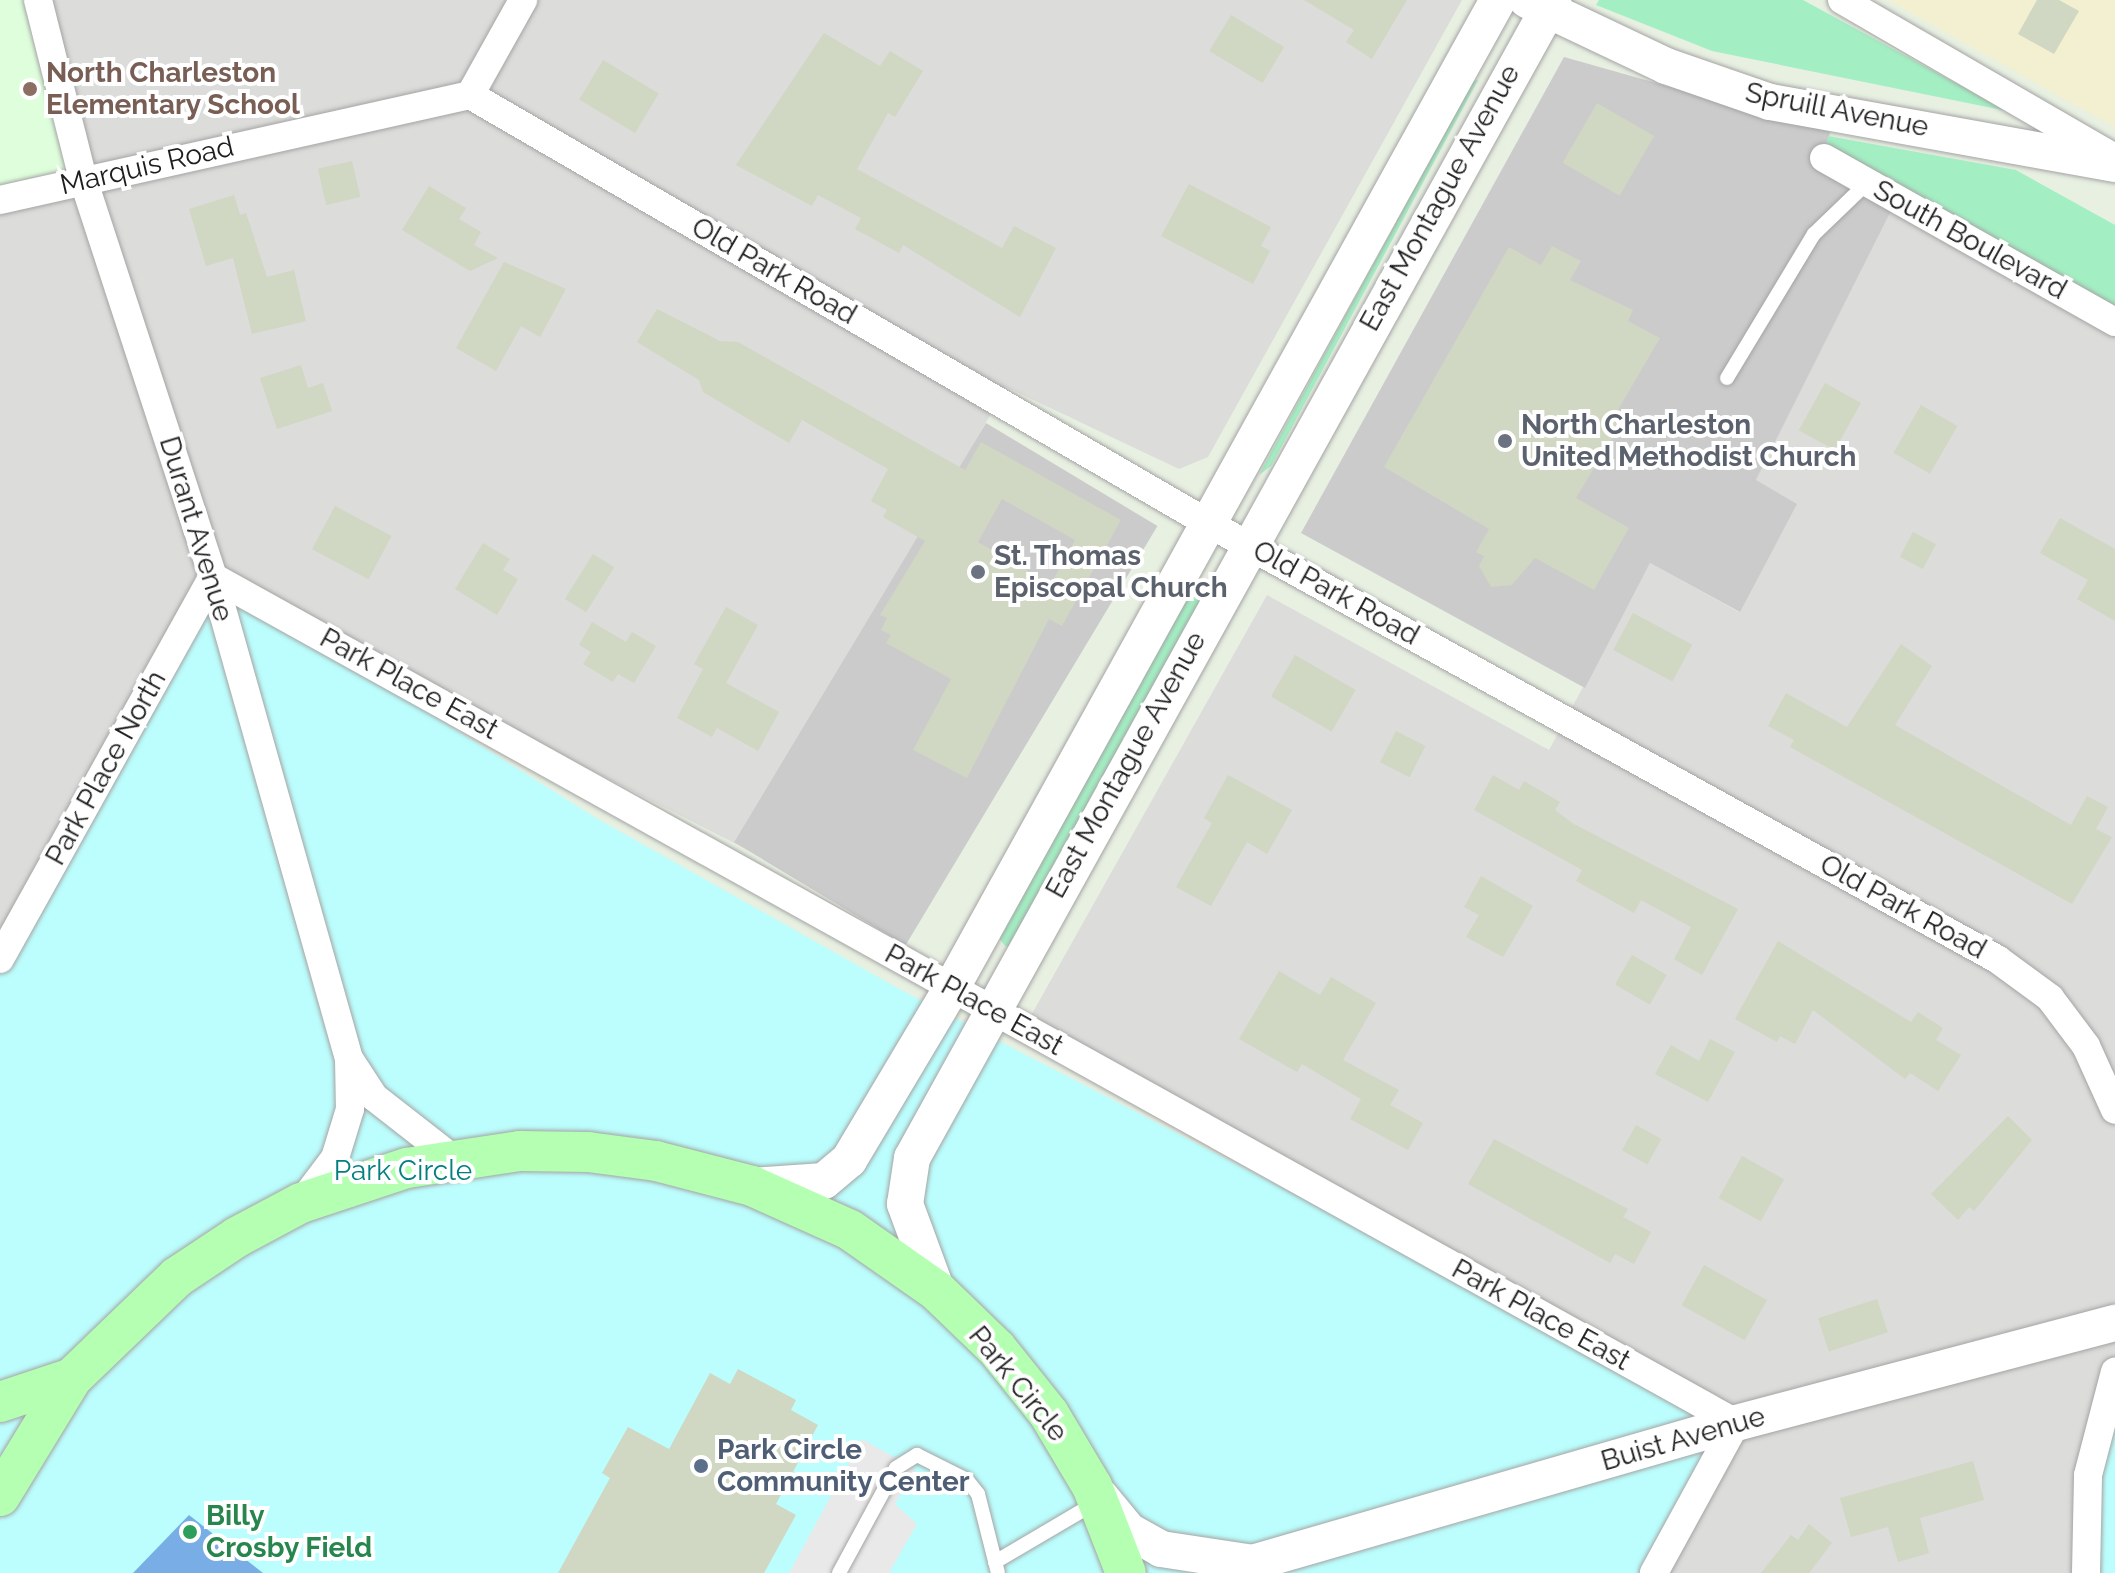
<!DOCTYPE html>
<style>
body{margin:0}
#map{position:relative;width:2115px;height:1573px;overflow:hidden;background:#e8f0e2;font-family:Raleway,sans-serif}
div>[style]{position:absolute}
[style*='--x']{left:calc(var(--x)*1px);top:calc(var(--y)*1px);width:calc(var(--w)*1px);rotate:calc(var(--a)*1deg)}
.residential>*{inset:0;background:#dcdcda}
.commercial>*{inset:0;background:#f2f0d0}
.education>*{inset:0;background:#dfffdc}
.religious>*{inset:0;background:#cbcbcb;transform-origin:0 0}
.grass>*{inset:0;background:#a3efc3}
.park>*{inset:0;background:#bbfefd}
.pitch>*{inset:0;background:#79ade6}
.parking>*{inset:0;background:#e9e9e9}
.building>*{inset:0;background:#d0d7c2;transform-origin:0 0}
.roads{filter:drop-shadow(0 0 2px #a4a4a4) drop-shadow(0 0 2px #a4a4a4)}
.service>*{height:14px;margin:-7px;padding:0 7px;transform-origin:7px;border-radius:7px;background:#fff}
.minor>*{height:28px;margin:-14px;padding:0 14px;transform-origin:14px;border-radius:14px;background:#fff}
.tertiary>*{height:36px;margin:-18px;padding:0 18px;transform-origin:18px;border-radius:18px;background:#fff}
.secondary>*{height:40px;margin:-20px;padding:0 20px;transform-origin:20px;border-radius:20px;background:#b4ffb1}
.dots>*{width:22px;height:22px;translate:-50% -50%;box-sizing:border-box;border:4px solid #fff;border-radius:50%}
span{translate:-50% -50%;white-space:nowrap;text-align:center;line-height:1.15;-webkit-text-stroke:8px #fff;paint-order:stroke}
.education-label{font-size:28px;color:#785e54;font-weight:700}
.left{translate:0 -50%;text-align:left}
.street-label{font-size:28px;color:#1d1d1d}
.worship-label{font-size:28px;color:#5b616d;font-weight:700}
.park-label{font-size:28px;color:#037f7e}
.service-label{font-size:28px;color:#4e5e75;font-weight:700}
.leisure-label{font-size:28px;color:#27864d;font-weight:700}
</style>
<div id="map">
<div class="residential">
<i style="clip-path:polygon(0 0,1462px 0,1208px 457px,1179px 469px,1006px 387px,744px 848px,213px 577px,0 959px)"></i>
<i style="clip-path:polygon(1897px 199px,2115px 322px,2115px 1371px,2086px 1573px,1654px 1573px,1736px 1424px,1024px 1028px,1267px 595px,1549px 750px,1650px 563px,1739px 612px,1756px 480px)"></i>
</div>
<div class="commercial">
<i style="clip-path:polygon(1888px 0,2115px 0,2115px 127px,2053px 93px)"></i>
</div>
<div class="education">
<i style="clip-path:polygon(0 0,35px 0,83px 179px,0 200px)"></i>
</div>
<div class="religious">
<i style="clip-path:polygon(1564px 57px,1830px 132px,1825px 158px,1897px 199px,1756px 480px,1797px 504px,1740px 612px,1650px 563px,1585px 688px,1301px 533px)"></i>
<i style="left:986px;top:423px;width:200px;height:489px;rotate:31deg"></i>
</div>
<div class="grass">
<i style="clip-path:polygon(1599px 0,1803px 0,2007px 111px,1712px 51px,1596px 5px)"></i>
<i style="clip-path:polygon(1478px 80px,1271px 466px,1259px 475px,1473px 81px)"></i>
<i style="clip-path:polygon(1828px 136px,2016px 170px,2115px 225px,2115px 313px,1824px 158px)"></i>
<i style="clip-path:polygon(1189px 586px,1200px 589px,1202px 599px,1015px 947px,1005px 946px,997px 935px)"></i>
</div>
<div class="park">
<i style="clip-path:polygon(213px 577px,596px 818px,901px 990px,1736px 1423px,1653px 1573px,0 1573px,0 959px)"></i>
<i style="clip-path:polygon(2115px 1379px,2115px 1573px,2088px 1573px)"></i>
</div>
<div class="pitch">
<i style="clip-path:polygon(189px 1515px,263px 1573px,133px 1573px)"></i>
</div>
<div class="parking">
<i style="clip-path:polygon(862px 1439px,915px 1469px,895px 1504px,917px 1524px,889px 1573px,789px 1573px)"></i>
</div>
<div class="building">
<i style="clip-path:polygon(1304px 0,1407px 0,1372px 59px,1346px 42px,1354px 30px)"></i>
<i style="clip-path:polygon(2037px 0,2059px 0,2079px 11px,2054px 54px,2018px 34px)"></i>
<i style="left:1231px;top:15px;width:62px;height:42px;rotate:31deg"></i>
<i style="clip-path:polygon(824px 33px,880px 66px,890px 51px,923px 71px,895px 117px,888px 113px,857px 169px,1002px 248px,1014px 226px,1056px 248px,1020px 317px,903px 245px,899px 253px,855px 229px,861px 218px,818px 195px,812px 206px,736px 165px)"></i>
<i style="left:603px;top:60px;width:65px;height:46px;rotate:31deg"></i>
<i style="left:1597px;top:103px;width:66px;height:69px;rotate:30deg"></i>
<i style="left:352px;top:161px;width:37px;height:35px;rotate:77deg"></i>
<i style="clip-path:polygon(1189px 184px,1271px 227px,1261px 246px,1270px 251px,1253px 284px,1161px 236px)"></i>
<i style="clip-path:polygon(429px 186px,466px 208px,459px 219px,481px 232px,474px 245px,498px 258px,470px 271px,402px 230px)"></i>
<i style="clip-path:polygon(234px 195px,240px 215px,246px 213px,267px 277px,294px 270px,306px 321px,252px 334px,233px 258px,206px 266px,189px 209px)"></i>
<i style="clip-path:polygon(1552px 246px,1581px 261px,1570px 280px,1633px 310px,1628px 321px,1660px 338px,1618px 410px,1626px 415px,1576px 498px,1629px 528px,1594px 590px,1535px 558px,1512px 585px,1491px 587px,1479px 566px,1484px 556px,1476px 552px,1489px 529px,1384px 467px,1509px 247px,1541px 265px)"></i>
<i style="clip-path:polygon(504px 262px,566px 289px,540px 337px,521px 326px,496px 371px,456px 348px)"></i>
<i style="clip-path:polygon(evenodd,657px 309px,720px 341px,738px 342px,965px 470px,981px 442px,1121px 520px,1062px 626px,1049px 619px,967px 778px,913px 750px,951px 679px,886px 643px,891px 635px,881px 630px,887px 618px,880px 615px,925px 541px,883px 517px,887px 510px,871px 501px,888px 469px,802px 420px,789px 443px,703px 392px,699px 380px,637px 342px,657px 309px,1002px 499px,1075px 540px,1051px 584px,978px 542px,1002px 499px)"></i>
<i style="clip-path:polygon(301px 365px,308px 388px,323px 383px,332px 411px,277px 429px,260px 378px)"></i>
<i style="left:1825px;top:383px;width:41px;height:54px;rotate:29deg"></i>
<i style="left:1921px;top:405px;width:42px;height:55px;rotate:30deg"></i>
<i style="left:335px;top:506px;width:64px;height:49px;rotate:28deg"></i>
<i style="clip-path:polygon(2060px 518px,2115px 549px,2115px 621px,2077px 599px,2088px 580px,2040px 553px)"></i>
<i style="left:1913px;top:532px;width:26px;height:28px;rotate:28deg"></i>
<i style="clip-path:polygon(483px 543px,510px 559px,503px 570px,518px 579px,497px 615px,455px 589px)"></i>
<i style="left:593px;top:554px;width:25px;height:53px;rotate:32deg"></i>
<i style="clip-path:polygon(726px 607px,758px 625px,726px 683px,779px 712px,758px 751px,717px 728px,712px 737px,677px 718px,703px 669px,694px 664px)"></i>
<i style="left:1633px;top:613px;width:67px;height:42px;rotate:28deg"></i>
<i style="clip-path:polygon(592px 622px,626px 642px,632px 632px,656px 646px,634px 683px,618px 674px,613px 682px,583px 664px,591px 652px,579px 645px)"></i>
<i style="clip-path:polygon(1901px 644px,1932px 666px,1895px 725px,2071px 825px,2087px 796px,2108px 807px,2096px 829px,2112px 837px,2072px 904px,1790px 747px,1794px 740px,1768px 726px,1786px 693px,1847px 727px)"></i>
<i style="left:1295px;top:655px;width:70px;height:48px;rotate:30deg"></i>
<i style="left:1396px;top:731px;width:33px;height:35px;rotate:27deg"></i>
<i style="clip-path:polygon(1228px 775px,1292px 810px,1267px 854px,1247px 842px,1211px 906px,1176px 887px,1212px 823px,1204px 818px)"></i>
<i style="clip-path:polygon(1493px 775px,1519px 790px,1524px 781px,1560px 802px,1555px 810px,1572px 823px,1738px 909px,1702px 975px,1674px 959px,1691px 927px,1641px 900px,1634px 913px,1576px 881px,1582px 870px,1474px 810px)"></i>
<i style="clip-path:polygon(1481px 876px,1533px 906px,1503px 957px,1466px 937px,1479px 915px,1464px 907px)"></i>
<i style="clip-path:polygon(1778px 941px,1911px 1022px,1918px 1012px,1943px 1028px,1936px 1040px,1961px 1055px,1938px 1091px,1910px 1073px,1905px 1079px,1813px 1010px,1795px 1044px,1780px 1036px,1777px 1042px,1735px 1019px)"></i>
<i style="left:1632px;top:955px;width:40px;height:34px;rotate:30deg"></i>
<i style="clip-path:polygon(1279px 971px,1320px 995px,1331px 977px,1376px 1003px,1343px 1060px,1399px 1090px,1390px 1105px,1423px 1123px,1408px 1150px,1350px 1119px,1361px 1099px,1302px 1064px,1297px 1072px,1239px 1039px)"></i>
<i style="clip-path:polygon(1710px 1039px,1735px 1052px,1708px 1102px,1655px 1074px,1671px 1045px,1699px 1061px)"></i>
<i style="clip-path:polygon(2008px 1116px,2032px 1140px,1974px 1211px,1969px 1207px,1958px 1220px,1931px 1194px)"></i>
<i style="left:1636px;top:1125px;width:29px;height:29px;rotate:29deg"></i>
<i style="clip-path:polygon(1494px 1139px,1628px 1209px,1623px 1217px,1651px 1232px,1634px 1264px,1615px 1254px,1610px 1263px,1468px 1184px)"></i>
<i style="left:1742px;top:1156px;width:48px;height:48px;rotate:29deg"></i>
<i style="left:1704px;top:1265px;width:72px;height:46px;rotate:29deg"></i>
<i style="left:1877px;top:1299px;width:35px;height:62px;rotate:72deg"></i>
<i style="clip-path:polygon(738px 1369px,796px 1400px,791px 1410px,818px 1425px,776px 1504px,796px 1515px,764px 1573px,558px 1573px,610px 1478px,602px 1473px,628px 1427px,669px 1449px,710px 1373px,730px 1384px)"></i>
<i style="clip-path:polygon(1973px 1461px,1984px 1500px,1920px 1518px,1929px 1553px,1898px 1562px,1888px 1527px,1851px 1537px,1840px 1498px)"></i>
<i style="clip-path:polygon(1809px 1524px,1832px 1543px,1809px 1573px,1761px 1573px,1791px 1535px,1798px 1540px)"></i>
</div>
<div class="roads">
<div class="service">
<i style="--x:1727;--y:378;--w:168;--a:-58.9"></i>
<i style="--x:1814;--y:234;--w:75;--a:-43.9"></i>
<i style="--x:995;--y:1562;--w:116;--a:-30.5"></i>
<i style="--x:839;--y:1573;--w:119;--a:-61.5"></i>
<i style="--x:896;--y:1468;--w:25;--a:-32"></i>
<i style="--x:917;--y:1455;--w:56;--a:26.6"></i>
<i style="--x:967;--y:1480;--w:18;--a:52"></i>
<i style="--x:978;--y:1494;--w:81;--a:75.8"></i>
</div>
<div class="minor">
<i style="--x:38;--y:0;--w:185;--a:75.9"></i>
<i style="--x:83;--y:179;--w:419;--a:71.9"></i>
<i style="--x:213;--y:577;--w:501;--a:74.24"></i>
<i style="--x:349;--y:1059;--w:50;--a:88.9"></i>
<i style="--x:350;--y:1109;--w:51;--a:107"></i>
<i style="--x:335;--y:1158;--w:56;--a:127.1"></i>
<i style="--x:1842;--y:0;--w:315;--a:30.1"></i>
<i style="--x:470;--y:95;--w:851;--a:30.12"></i>
<i style="--x:1206;--y:522;--w:904;--a:28.92"></i>
<i style="--x:1997;--y:959;--w:66;--a:36.3"></i>
<i style="--x:2050;--y:998;--w:60;--a:53.1"></i>
<i style="--x:2086;--y:1046;--w:70;--a:65.6"></i>
<i style="--x:1824;--y:158;--w:334;--a:29.4"></i>
<i style="--x:0;--y:200;--w:482;--a:-12.6"></i>
<i style="--x:470;--y:95;--w:109;--a:-60.8"></i>
<i style="--x:0;--y:959;--w:437;--a:-60.9"></i>
<i style="--x:213;--y:577;--w:1742;--a:29.05"></i>
<i style="--x:1736;--y:1423;--w:171;--a:118.7"></i>
<i style="--x:350;--y:1060;--w:44;--a:57"></i>
<i style="--x:374;--y:1097;--w:99;--a:38"></i>
<i style="--x:2086;--y:1573;--w:98;--a:-88.8"></i>
<i style="--x:2088;--y:1475;--w:107;--a:-75.4"></i>
</div>
<div class="tertiary">
<i style="--x:1527;--y:0;--w:154;--a:25.4"></i>
<i style="--x:1666;--y:66;--w:110;--a:19.1"></i>
<i style="--x:1770;--y:102;--w:351;--a:10.2"></i>
<i style="--x:752;--y:1186;--w:72;--a:-4"></i>
<i style="--x:824;--y:1181;--w:33;--a:-40"></i>
<i style="--x:849;--y:1160;--w:201;--a:-59.2"></i>
<i style="--x:952;--y:987;--w:1128;--a:-61.05"></i>
<i style="--x:937;--y:1291;--w:93;--a:-110.2"></i>
<i style="--x:905;--y:1204;--w:47;--a:-81.3"></i>
<i style="--x:912;--y:1158;--w:1324;--a:-61.03"></i>
<i style="--x:1100;--y:1496;--w:45;--a:50.4"></i>
<i style="--x:1129;--y:1531;--w:37;--a:29"></i>
<i style="--x:1161;--y:1549;--w:92;--a:8.7"></i>
<i style="--x:1236;--y:1573;--w:19;--a:-32"></i>
<i style="--x:1252;--y:1563;--w:504;--a:-16.13"></i>
<i style="--x:1736;--y:1423;--w:392;--a:-14.8"></i>
</div>
<div class="secondary">
<i style="--x:0;--y:1402;--w:76;--a:-18.4"></i>
<i style="--x:0;--y:1496;--w:138;--a:-58.6"></i>
<i style="--x:72;--y:1378;--w:146;--a:-43.9"></i>
<i style="--x:177;--y:1277;--w:72;--a:-33.7"></i>
<i style="--x:237;--y:1237;--w:72;--a:-28"></i>
<i style="--x:301;--y:1203;--w:112;--a:-18.3"></i>
<i style="--x:407;--y:1168;--w:114;--a:-8.6"></i>
<i style="--x:520;--y:1151;--w:68;--a:0.8"></i>
<i style="--x:588;--y:1152;--w:69;--a:7.5"></i>
<i style="--x:656;--y:1161;--w:99;--a:14.6"></i>
<i style="--x:752;--y:1186;--w:107;--a:24.2"></i>
<i style="--x:850;--y:1230;--w:106;--a:35"></i>
<i style="--x:937;--y:1291;--w:83;--a:44"></i>
<i style="--x:997;--y:1349;--w:83;--a:51.3"></i>
<i style="--x:1049;--y:1414;--w:84;--a:59.2"></i>
<i style="--x:1092;--y:1486;--w:93;--a:68.7"></i>
</div>
</div>
<div class="dots">
<i style="left:30px;top:89px;background:#8d6e63"></i>
<i style="left:1505px;top:441px;background:#6b7280"></i>
<i style="left:978px;top:572px;background:#6b7280"></i>
<i style="left:701px;top:1466px;background:#5c6f8a"></i>
<i style="left:190px;top:1532px;background:#2e9e5b"></i>
</div>
<div class="education-label">
<span class="left" style="left:46px;top:89px">North Charleston<br>Elementary School</span>
</div>
<div class="street-label">
<span style="left:1837px;top:110px;rotate:11deg">Spruill Avenue</span>
<span style="left:147px;top:166px;rotate:-13deg">Marquis Road</span>
<span style="left:1440px;top:198px;rotate:-61deg">East Montague Avenue</span>
<span style="left:1970px;top:240px;rotate:29deg">South Boulevard</span>
<span style="left:774px;top:271px;rotate:30deg">Old Park Road</span>
<span style="left:196px;top:529px;rotate:73deg">Durant Avenue</span>
<span style="left:1336px;top:593px;rotate:29deg">Old Park Road</span>
<span style="left:409px;top:684px;rotate:29deg">Park Place East</span>
<span style="left:1126px;top:765px;rotate:-61deg">East Montague Avenue</span>
<span style="left:106px;top:768px;rotate:-61deg">Park Place North</span>
<span style="left:1903px;top:907px;rotate:29deg">Old Park Road</span>
<span style="left:974px;top:1000px;rotate:29deg">Park Place East</span>
<span style="left:1541px;top:1315px;rotate:29deg">Park Place East</span>
<span style="left:1018px;top:1384px;rotate:51deg">Park Circle</span>
<span style="left:1683px;top:1439px;rotate:-16deg">Buist Avenue</span>
</div>
<div class="worship-label">
<span class="left" style="left:1521px;top:441px">North Charleston<br>United Methodist Church</span>
<span class="left" style="left:994px;top:572px">St. Thomas<br>Episcopal Church</span>
</div>
<div class="park-label">
<span style="left:403px;top:1171px">Park Circle</span>
</div>
<div class="service-label">
<span class="left" style="left:717px;top:1466px">Park Circle<br>Community Center</span>
</div>
<div class="leisure-label">
<span class="left" style="left:206px;top:1532px">Billy<br>Crosby Field</span>
</div>
</div>
